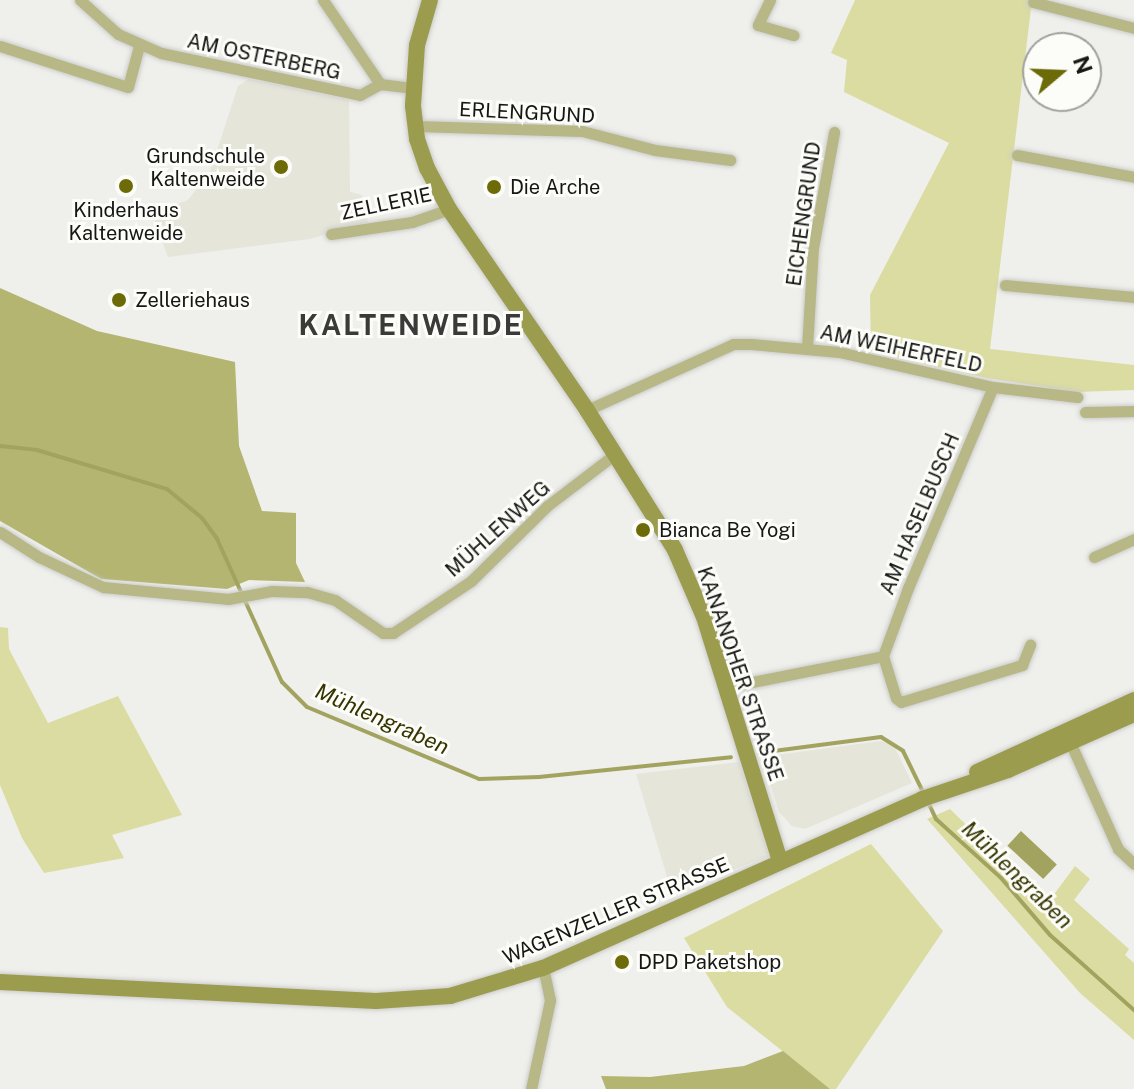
<!DOCTYPE html>
<meta charset="utf-8">
<style>
body{margin:0}
#map{position:relative;width:1134px;height:1089px;overflow:hidden;background:#efefec;font-family:"Public Sans",sans-serif}
div>[style]{position:absolute}
[style*='--x']{left:calc(var(--x)*1px);top:calc(var(--y)*1px);width:calc(var(--w)*1px);rotate:calc(var(--a)*1deg)}
.built>*{inset:0;background:#e5e5da}
.green>*{inset:0;background:#dbdca1}
.forest>*{inset:0;background:#b4b571}
.water>*{inset:0;background:#a3a360;transform-origin:0 0}
.stream>*{height:4px;margin:-2px;padding:0 2px;transform-origin:2px;border-radius:2px;background:#a3a360}
.roads{filter:drop-shadow(0 0 2px #ccccca) drop-shadow(0 0 2px #ccccca)}
.street>*{height:11px;margin:-5.5px;padding:0 5.5px;transform-origin:5.5px;border-radius:5.5px;background:#b7b886}
.secondary>*{height:16px;margin:-8px;padding:0 8px;transform-origin:8px;border-radius:8px;background:#9c9c4e}
.dots>*{width:22px;height:22px;translate:-50% -50%;box-sizing:border-box;border:4px solid #fcfdf9;border-radius:50%}
span{translate:-50% -50%;white-space:nowrap;text-align:center;line-height:1.15;-webkit-text-stroke:6px #fcfdf9;paint-order:stroke}
.street-label{font-size:20px;color:#161715}
.poi-label{font-size:20px;color:#161715}
.right{translate:-100% -50%;text-align:right}
.left{translate:0 -50%;text-align:left}
.water-label{font-size:22px;color:#363500;font-style:italic}
.district-label{font-size:28px;color:#3a3a38;font-weight:700;letter-spacing:2px}
.north{position:absolute;left:1022px;top:32px;width:80px;height:80px;box-sizing:border-box;background:#fcfdf9;border:2px solid #a0a19e;border-radius:50%;rotate:71deg;font-size:22px;font-weight:700;line-height:32px;text-align:center;color:#161715}
.north::after{content:'';display:block;margin:auto;width:28px;height:36px;background:#6c6b08;clip-path:polygon(50% 0,100% 100%,50% 72%,0 100%)}
</style>
<div id="map">
<div class="built">
<i style="clip-path:polygon(249px 79px,349px 100px,350px 192px,362px 195px,368px 222px,310px 239px,168px 257px,152px 213px,188px 200px,210px 172px,238px 86px)"></i>
<i style="clip-path:polygon(881px 741px,894px 746px,912px 783px,805px 829px,792px 826px,779px 812px,762px 757px)"></i>
<i style="clip-path:polygon(739px 762px,769px 856px,672px 893px,636px 774px)"></i>
</div>
<div class="green">
<i style="clip-path:polygon(855px 0,1032px 0,990px 349px,1134px 365px,1134px 390px,1077px 392px,987px 378px,871px 352px,870px 295px,949px 143px,844px 92px,847px 60px,831px 53px)"></i>
<i style="clip-path:polygon(0 627px,8px 628px,9px 649px,48px 723px,118px 696px,182px 815px,112px 835px,124px 858px,44px 873px,22px 838px,0 785px)"></i>
<i style="clip-path:polygon(950px 809px,1047px 904px,1075px 866px,1090px 879px,1074px 900px,1129px 949px,1125px 955px,1134px 963px,1134px 1040px,1080px 993px,927px 819px)"></i>
<i style="clip-path:polygon(871px 844px,943px 931px,836px 1089px,830px 1089px,727px 1007px,684px 938px)"></i>
</div>
<div class="forest">
<i style="clip-path:polygon(0 288px,97px 331px,235px 362px,239px 446px,262px 511px,296px 513px,296px 563px,305px 582px,249px 580px,227px 589px,101px 579px,0 521px)"></i>
<i style="clip-path:polygon(783px 1051px,830px 1089px,606px 1089px,601px 1076px,650px 1077px,744px 1066px)"></i>
</div>
<div class="water">
<i style="left:1021px;top:831px;width:49px;height:20px;rotate:43deg"></i>
</div>
<div class="stream">
<i style="--x:0;--y:446;--w:37;--a:6"></i>
<i style="--x:37;--y:450;--w:136;--a:16.7"></i>
<i style="--x:167;--y:489;--w:45;--a:39.6"></i>
<i style="--x:202;--y:518;--w:26;--a:54"></i>
<i style="--x:217;--y:539;--w:157;--a:65.6"></i>
<i style="--x:282;--y:682;--w:35;--a:45"></i>
<i style="--x:307;--y:707;--w:186;--a:22.7"></i>
<i style="--x:479;--y:779;--w:60;--a:-1.9"></i>
<i style="--x:539;--y:777;--w:193;--a:-5.9"></i>
<i style="--x:759;--y:753;--w:123;--a:-7.5"></i>
<i style="--x:881;--y:737;--w:26;--a:32"></i>
<i style="--x:903;--y:751;--w:48;--a:64"></i>
<i style="--x:928;--y:802;--w:19;--a:65"></i>
<i style="--x:936;--y:819;--w:88;--a:42.2"></i>
<i style="--x:1001;--y:878;--w:75;--a:49.3"></i>
<i style="--x:1050;--y:935;--w:113;--a:41.8"></i>
</div>
<div class="roads">
<div class="street">
<i style="--x:80;--y:0;--w:51;--a:41.8"></i>
<i style="--x:118;--y:34;--w:47;--a:23.8"></i>
<i style="--x:161;--y:53;--w:203;--a:11.9"></i>
<i style="--x:360;--y:95;--w:23;--a:-29"></i>
<i style="--x:323;--y:0;--w:102;--a:55.8"></i>
<i style="--x:770;--y:0;--w:28;--a:116"></i>
<i style="--x:758;--y:25;--w:37;--a:16"></i>
<i style="--x:1033;--y:2;--w:104;--a:14.4"></i>
<i style="--x:0;--y:46;--w:134;--a:17.8"></i>
<i style="--x:128;--y:87;--w:42;--a:-75"></i>
<i style="--x:380;--y:84;--w:34;--a:7"></i>
<i style="--x:415;--y:126;--w:167;--a:1.7"></i>
<i style="--x:582;--y:131;--w:75;--a:14.6"></i>
<i style="--x:655;--y:150;--w:76;--a:7.6"></i>
<i style="--x:1017;--y:155;--w:119;--a:10.6"></i>
<i style="--x:331;--y:234;--w:82;--a:-8.4"></i>
<i style="--x:412;--y:222;--w:39;--a:-19"></i>
<i style="--x:1005;--y:285;--w:130;--a:5.3"></i>
<i style="--x:807;--y:348;--w:100;--a:-86.6"></i>
<i style="--x:813;--y:248;--w:118;--a:-79.7"></i>
<i style="--x:587;--y:410;--w:160;--a:-24.3"></i>
<i style="--x:733;--y:344;--w:18;--a:0"></i>
<i style="--x:751;--y:344;--w:88;--a:5.2"></i>
<i style="--x:839;--y:352;--w:158;--a:12.8"></i>
<i style="--x:993;--y:387;--w:85;--a:6.8"></i>
<i style="--x:1085;--y:412;--w:49;--a:-1.2"></i>
<i style="--x:0;--y:532;--w:46;--a:32.7"></i>
<i style="--x:39;--y:557;--w:71;--a:25.1"></i>
<i style="--x:103;--y:587;--w:126;--a:5.5"></i>
<i style="--x:228;--y:599;--w:45;--a:-10.3"></i>
<i style="--x:272;--y:591;--w:35;--a:2"></i>
<i style="--x:307;--y:592;--w:29;--a:16"></i>
<i style="--x:335;--y:600;--w:58;--a:34.5"></i>
<i style="--x:383;--y:633;--w:10;--a:0"></i>
<i style="--x:393;--y:633;--w:94;--a:-33.7"></i>
<i style="--x:471;--y:581;--w:107;--a:-44.6"></i>
<i style="--x:547;--y:506;--w:86;--a:-37.4"></i>
<i style="--x:1094;--y:557;--w:44;--a:-24.2"></i>
<i style="--x:883;--y:656;--w:44;--a:72.8"></i>
<i style="--x:896;--y:698;--w:6;--a:39"></i>
<i style="--x:901;--y:702;--w:127;--a:-17"></i>
<i style="--x:1022;--y:665;--w:22;--a:-68"></i>
<i style="--x:727;--y:687;--w:159;--a:-11.2"></i>
<i style="--x:883;--y:656;--w:72;--a:-69.8"></i>
<i style="--x:908;--y:588;--w:218;--a:-67.1"></i>
<i style="--x:1070;--y:742;--w:117;--a:65.8"></i>
<i style="--x:1118;--y:849;--w:22;--a:43"></i>
<i style="--x:531;--y:1089;--w:91;--a:-77.9"></i>
<i style="--x:550;--y:1000;--w:33;--a:-102"></i>
</div>
<div class="secondary">
<i style="--x:430;--y:0;--w:47;--a:106.1"></i>
<i style="--x:417;--y:45;--w:61;--a:93.8"></i>
<i style="--x:413;--y:106;--w:33;--a:83"></i>
<i style="--x:417;--y:139;--w:31;--a:71"></i>
<i style="--x:427;--y:168;--w:47;--a:61.8"></i>
<i style="--x:449;--y:209;--w:244;--a:55.5"></i>
<i style="--x:587;--y:410;--w:165;--a:57.8"></i>
<i style="--x:675;--y:550;--w:73;--a:66.6"></i>
<i style="--x:704;--y:617;--w:256;--a:72.7"></i>
<i style="--x:977;--y:772;--w:173;--a:-24.6"></i>
<i style="--x:0;--y:982;--w:376;--a:2.9"></i>
<i style="--x:376;--y:1001;--w:74;--a:-3.9"></i>
<i style="--x:450;--y:996;--w:97;--a:-16.8"></i>
<i style="--x:543;--y:968;--w:415;--a:-24"></i>
<i style="--x:922;--y:799;--w:91;--a:-18.6"></i>
<i style="--x:1008;--y:770;--w:138;--a:-24"></i>
</div>
</div>
<div class="dots">
<i style="left:281px;top:167px;background:#6c6b08"></i>
<i style="left:126px;top:186px;background:#6c6b08"></i>
<i style="left:494px;top:187px;background:#6c6b08"></i>
<i style="left:119px;top:300px;background:#6c6b08"></i>
<i style="left:643px;top:530px;background:#6c6b08"></i>
<i style="left:622px;top:962px;background:#6c6b08"></i>
</div>
<div class="street-label">
<span style="left:264px;top:57px;rotate:12deg">AM OSTERBERG</span>
<span style="left:527px;top:113px;rotate:3deg">ERLENGRUND</span>
<span style="left:386px;top:204px;rotate:-12deg">ZELLERIE</span>
<span style="left:804px;top:214px;rotate:-82deg">EICHENGRUND</span>
<span style="left:901px;top:349px;rotate:12deg">AM WEIHERFELD</span>
<span style="left:920px;top:514px;rotate:-67deg">AM HASELBUSCH</span>
<span style="left:498px;top:529px;rotate:-42deg">MÜHLENWEG</span>
<span style="left:740px;top:674px;rotate:71deg">KANANOHER STRASSE</span>
<span style="left:616px;top:911px;rotate:-23deg">WAGENZELLER STRASSE</span>
</div>
<div class="poi-label">
<span class="right" style="left:265px;top:168px">Grundschule<br>Kaltenweide</span>
<span class="left" style="left:510px;top:187px">Die Arche</span>
<span style="left:126px;top:222px">Kinderhaus<br>Kaltenweide</span>
<span class="left" style="left:135px;top:300px">Zelleriehaus</span>
<span class="left" style="left:659px;top:530px">Bianca Be Yogi</span>
<span class="left" style="left:638px;top:962px">DPD Paketshop</span>
</div>
<div class="water-label">
<span style="left:382px;top:719px;rotate:24deg">Mühlengraben</span>
<span style="left:1017px;top:875px;rotate:44deg">Mühlengraben</span>
</div>
<div class="district-label">
<span style="left:411px;top:325px">KALTENWEIDE</span>
</div>
<div class="north">N</div>
</div>
